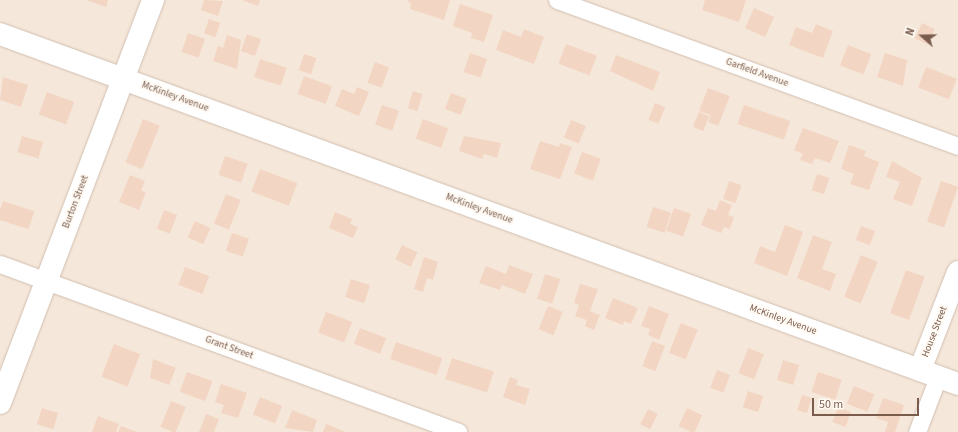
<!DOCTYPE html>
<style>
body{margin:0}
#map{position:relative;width:958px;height:432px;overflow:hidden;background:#fdf6ec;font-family:"Source Sans 3",sans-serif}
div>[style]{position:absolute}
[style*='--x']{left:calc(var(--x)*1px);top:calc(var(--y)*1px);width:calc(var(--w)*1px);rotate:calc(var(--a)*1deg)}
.residential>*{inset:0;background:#f5e8da;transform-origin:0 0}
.building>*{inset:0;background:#f3d5c3;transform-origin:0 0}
.roads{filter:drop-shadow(0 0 1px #d1beb0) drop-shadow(0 0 1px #d1beb0)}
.minor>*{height:17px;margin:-8.5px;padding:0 8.5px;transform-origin:8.5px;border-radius:8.5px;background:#fff}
.tertiary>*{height:22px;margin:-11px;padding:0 11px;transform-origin:11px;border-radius:11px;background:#fff}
span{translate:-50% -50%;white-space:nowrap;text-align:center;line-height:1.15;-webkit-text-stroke:4px #fffaf3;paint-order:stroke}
.street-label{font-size:10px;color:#7a5c4d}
.north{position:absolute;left:902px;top:16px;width:40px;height:40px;-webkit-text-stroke:3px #fffaf3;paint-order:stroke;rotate:290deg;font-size:11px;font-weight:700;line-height:16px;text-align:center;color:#7a5c4d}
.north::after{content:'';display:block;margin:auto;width:14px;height:18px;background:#7a5c4d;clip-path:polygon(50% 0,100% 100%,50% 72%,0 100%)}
.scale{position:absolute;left:812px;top:398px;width:107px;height:18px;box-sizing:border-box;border:2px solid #7a5c4d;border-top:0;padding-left:5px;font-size:12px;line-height:14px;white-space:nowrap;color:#7a5c4d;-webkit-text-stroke:3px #fffaf3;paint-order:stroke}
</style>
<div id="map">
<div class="residential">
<i style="left:0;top:0;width:958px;height:432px"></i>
</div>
<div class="building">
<i style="clip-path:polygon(86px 0,108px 0,106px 7px)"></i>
<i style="clip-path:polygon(204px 0,223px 1px,218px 16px,201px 10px)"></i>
<i style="clip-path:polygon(242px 0,260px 0,258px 6px)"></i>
<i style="clip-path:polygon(407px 0,450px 0,444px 20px,410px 9px,411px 4px)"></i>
<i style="clip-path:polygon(705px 0,746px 0,739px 22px,702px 10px)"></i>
<i style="clip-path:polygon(460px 4px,493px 15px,484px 42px,471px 38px,472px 33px,453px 26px)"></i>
<i style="left:754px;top:8px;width:22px;height:22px;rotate:24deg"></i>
<i style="left:209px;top:19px;width:12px;height:15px;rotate:20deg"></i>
<i style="left:922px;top:23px;width:14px;height:17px;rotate:25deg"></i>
<i style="clip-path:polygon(816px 24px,833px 31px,823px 58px,789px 45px,796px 27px,812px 33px)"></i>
<i style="clip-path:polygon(524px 29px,544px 37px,534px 64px,496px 50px,503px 30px,521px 37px)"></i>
<i style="left:188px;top:33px;width:18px;height:20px;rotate:19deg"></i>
<i style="left:247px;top:34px;width:15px;height:18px;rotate:20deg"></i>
<i style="clip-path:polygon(227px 35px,241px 40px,237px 69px,213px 61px,218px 46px,223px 48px)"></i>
<i style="left:566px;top:44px;width:33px;height:21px;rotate:21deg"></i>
<i style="left:848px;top:45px;width:25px;height:22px;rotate:21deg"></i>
<i style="left:470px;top:53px;width:18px;height:20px;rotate:19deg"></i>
<i style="clip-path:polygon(885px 53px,907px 60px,903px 86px,877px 77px)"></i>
<i style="left:304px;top:54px;width:13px;height:17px;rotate:18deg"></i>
<i style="clip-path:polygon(616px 55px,660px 72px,653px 91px,610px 71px)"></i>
<i style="left:260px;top:59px;width:28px;height:19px;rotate:18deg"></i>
<i style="left:375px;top:62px;width:15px;height:22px;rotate:20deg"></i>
<i style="left:926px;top:67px;width:33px;height:22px;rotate:21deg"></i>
<i style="left:304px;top:76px;width:30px;height:19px;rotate:20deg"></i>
<i style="clip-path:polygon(3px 77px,28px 85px,21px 107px,0 100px)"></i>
<i style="clip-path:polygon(357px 87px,369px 92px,359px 116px,335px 106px,342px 89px,354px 94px)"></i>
<i style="clip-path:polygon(708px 88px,730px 96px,718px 126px,708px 122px,711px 115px,699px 111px)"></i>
<i style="left:413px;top:91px;width:10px;height:18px;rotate:17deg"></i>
<i style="left:47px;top:92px;width:29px;height:24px;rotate:20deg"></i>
<i style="left:451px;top:93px;width:17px;height:17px;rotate:21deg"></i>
<i style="left:655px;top:103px;width:11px;height:18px;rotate:22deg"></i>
<i style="left:382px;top:105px;width:18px;height:21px;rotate:19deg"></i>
<i style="left:744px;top:105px;width:49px;height:20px;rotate:19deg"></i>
<i style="left:699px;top:112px;width:11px;height:16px;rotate:22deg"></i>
<i style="left:143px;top:119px;width:18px;height:47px;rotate:22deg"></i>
<i style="left:423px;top:119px;width:27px;height:21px;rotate:20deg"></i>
<i style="left:571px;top:120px;width:16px;height:19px;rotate:22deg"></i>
<i style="clip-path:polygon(803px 128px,839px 141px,830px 163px,815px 158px,812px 164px,800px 160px,803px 154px,794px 150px)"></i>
<i style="left:22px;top:136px;width:22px;height:17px;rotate:16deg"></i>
<i style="clip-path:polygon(464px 136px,501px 143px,497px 158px,484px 154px,482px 159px,459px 151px)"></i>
<i style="clip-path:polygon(540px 141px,559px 147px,560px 143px,572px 147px,560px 179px,530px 169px)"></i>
<i style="clip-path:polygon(849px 145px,866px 151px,864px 156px,879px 162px,869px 190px,850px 184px,854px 174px,841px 169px)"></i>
<i style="left:582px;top:152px;width:20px;height:23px;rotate:20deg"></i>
<i style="left:225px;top:156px;width:24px;height:20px;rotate:19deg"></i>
<i style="clip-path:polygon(892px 161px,922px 178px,912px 206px,893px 199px,900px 182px,886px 177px)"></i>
<i style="left:260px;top:169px;width:40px;height:24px;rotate:21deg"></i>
<i style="left:817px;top:174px;width:13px;height:17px;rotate:18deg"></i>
<i style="clip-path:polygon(130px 175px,145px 181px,141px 191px,146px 192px,139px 210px,119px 202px)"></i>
<i style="left:729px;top:181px;width:13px;height:19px;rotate:18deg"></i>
<i style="left:941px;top:181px;width:18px;height:43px;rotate:19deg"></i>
<i style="left:226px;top:194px;width:16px;height:32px;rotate:22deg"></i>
<i style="clip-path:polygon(720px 200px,732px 205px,728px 215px,734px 217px,730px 229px,724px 227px,721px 233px,701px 225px,708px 208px,716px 211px)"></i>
<i style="left:3px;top:201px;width:33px;height:19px;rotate:18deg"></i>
<i style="left:653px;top:207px;width:19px;height:21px;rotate:18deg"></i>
<i style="left:674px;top:208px;width:18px;height:24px;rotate:19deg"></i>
<i style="left:164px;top:210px;width:14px;height:20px;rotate:21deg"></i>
<i style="clip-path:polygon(335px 212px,352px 219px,350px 224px,358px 227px,353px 238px,329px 228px)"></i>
<i style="left:195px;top:221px;width:17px;height:18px;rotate:24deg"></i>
<i style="clip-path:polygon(785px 225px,803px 232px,787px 276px,754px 263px,760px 246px,775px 252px)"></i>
<i style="left:861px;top:226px;width:15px;height:15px;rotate:20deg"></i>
<i style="left:232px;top:233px;width:18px;height:19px;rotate:19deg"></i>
<i style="clip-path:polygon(813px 235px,832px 242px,822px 269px,836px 274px,830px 291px,797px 278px)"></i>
<i style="left:402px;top:245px;width:17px;height:16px;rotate:25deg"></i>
<i style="left:861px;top:255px;width:18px;height:45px;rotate:22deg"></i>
<i style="clip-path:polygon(424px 257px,438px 262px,433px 280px,427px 278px,423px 292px,414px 289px)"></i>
<i style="clip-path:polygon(509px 265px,533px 274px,525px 294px,502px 285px,500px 290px,479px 283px,486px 266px,506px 274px)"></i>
<i style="left:185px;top:267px;width:26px;height:19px;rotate:21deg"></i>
<i style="left:906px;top:270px;width:20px;height:46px;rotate:20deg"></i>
<i style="left:545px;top:274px;width:16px;height:26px;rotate:18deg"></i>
<i style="left:351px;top:279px;width:20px;height:19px;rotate:18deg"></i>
<i style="clip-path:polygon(580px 284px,598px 289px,590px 311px,600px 315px,594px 330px,585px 326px,587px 320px,575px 316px,579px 305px,574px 303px)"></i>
<i style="clip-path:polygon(613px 298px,638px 308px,631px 324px,624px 321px,623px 325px,605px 318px)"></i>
<i style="left:548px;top:306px;width:16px;height:25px;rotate:22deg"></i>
<i style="clip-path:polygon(649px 306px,669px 314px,659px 340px,648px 335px,650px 329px,641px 326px)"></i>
<i style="left:326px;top:312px;width:28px;height:22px;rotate:21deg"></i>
<i style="left:681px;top:323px;width:18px;height:32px;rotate:22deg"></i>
<i style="left:360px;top:328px;width:28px;height:17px;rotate:21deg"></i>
<i style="left:652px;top:341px;width:14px;height:27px;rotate:21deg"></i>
<i style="left:396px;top:342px;width:49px;height:18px;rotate:19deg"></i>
<i style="left:114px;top:344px;width:28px;height:35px;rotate:21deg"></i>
<i style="left:748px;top:348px;width:17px;height:27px;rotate:21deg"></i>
<i style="left:452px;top:358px;width:44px;height:22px;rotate:18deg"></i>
<i style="clip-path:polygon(153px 359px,176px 368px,169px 385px,150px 378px)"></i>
<i style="left:783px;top:360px;width:17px;height:21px;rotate:17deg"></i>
<i style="left:717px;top:370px;width:14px;height:19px;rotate:21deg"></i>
<i style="left:187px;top:372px;width:27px;height:21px;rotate:20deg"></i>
<i style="left:818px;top:372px;width:25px;height:21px;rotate:18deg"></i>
<i style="clip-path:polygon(510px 377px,518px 380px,516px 385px,530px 389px,525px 405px,503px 397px)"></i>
<i style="clip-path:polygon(221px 384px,247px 393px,238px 418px,221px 413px,224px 405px,215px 402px)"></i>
<i style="left:854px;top:386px;width:22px;height:19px;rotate:22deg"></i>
<i style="left:748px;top:391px;width:16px;height:17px;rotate:18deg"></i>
<i style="left:802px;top:395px;width:10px;height:16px;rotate:17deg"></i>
<i style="left:260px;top:397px;width:24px;height:19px;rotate:22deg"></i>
<i style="clip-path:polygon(883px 398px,904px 405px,895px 432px,885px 432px,888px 422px,876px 418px)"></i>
<i style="left:171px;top:401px;width:16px;height:28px;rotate:22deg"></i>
<i style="left:838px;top:407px;width:14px;height:16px;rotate:21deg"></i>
<i style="left:42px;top:408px;width:17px;height:17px;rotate:17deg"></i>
<i style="left:687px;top:408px;width:17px;height:20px;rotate:25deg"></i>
<i style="left:648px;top:409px;width:11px;height:17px;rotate:27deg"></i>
<i style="clip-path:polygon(292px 410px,317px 420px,313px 432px,285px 428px)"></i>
<i style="clip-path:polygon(206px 414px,219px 419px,214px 432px,199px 432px)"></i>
<i style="clip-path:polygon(98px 416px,119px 424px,116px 432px,92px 432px)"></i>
<i style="clip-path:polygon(326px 424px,346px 432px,323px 432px)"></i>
<i style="clip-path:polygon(121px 426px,137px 432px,118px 432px)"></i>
</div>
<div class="roads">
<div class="minor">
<i style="--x:557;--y:0;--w:427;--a:20"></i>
<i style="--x:0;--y:264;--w:488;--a:20.1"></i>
<i style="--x:917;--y:432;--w:59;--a:-69.1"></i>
</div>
<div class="tertiary">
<i style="--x:0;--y:34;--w:1020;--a:20.07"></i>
<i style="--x:920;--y:370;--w:105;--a:-68.8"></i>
<i style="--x:0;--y:403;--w:431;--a:-69.2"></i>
</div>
</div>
<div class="street-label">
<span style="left:757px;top:73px;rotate:20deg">Garfield Avenue</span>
<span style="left:175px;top:97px;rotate:20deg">McKinley Avenue</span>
<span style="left:76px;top:202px;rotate:-69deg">Burton Street</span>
<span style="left:479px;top:209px;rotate:20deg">McKinley Avenue</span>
<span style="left:783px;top:320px;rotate:20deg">McKinley Avenue</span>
<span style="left:935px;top:332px;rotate:-69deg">House Street</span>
<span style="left:229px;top:348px;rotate:20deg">Grant Street</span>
</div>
<div class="north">N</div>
<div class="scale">50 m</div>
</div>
